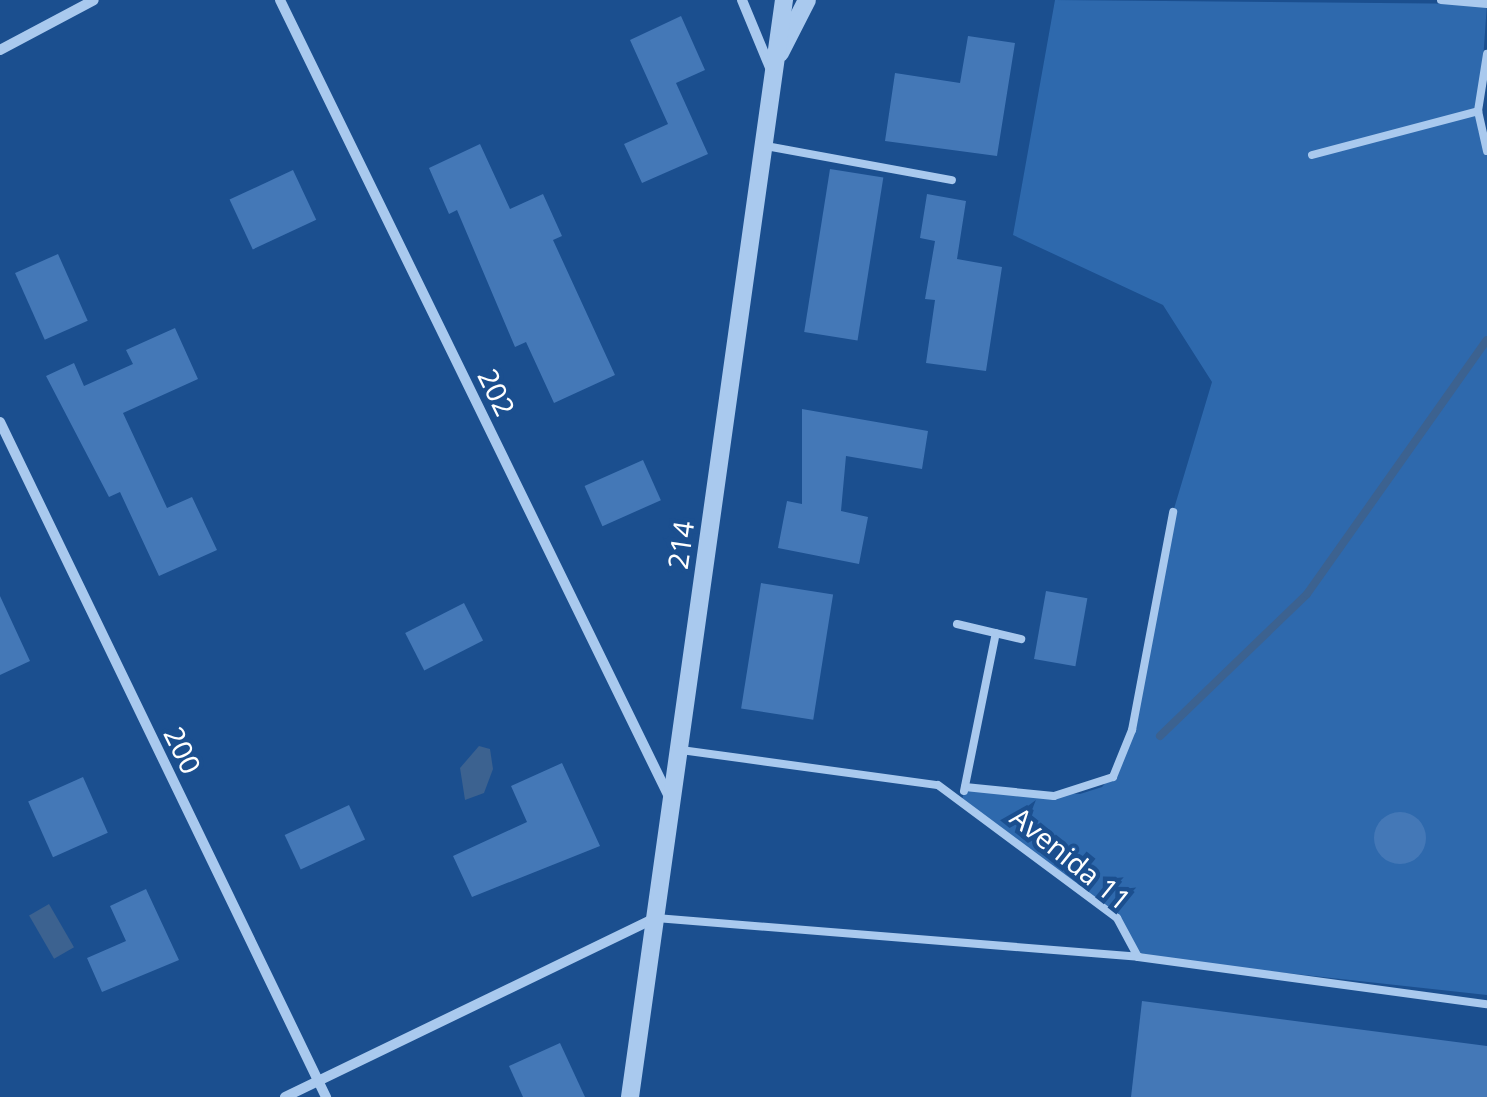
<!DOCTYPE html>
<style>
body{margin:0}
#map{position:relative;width:1487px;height:1097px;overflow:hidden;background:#1b4f8f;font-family:"Noto Sans",sans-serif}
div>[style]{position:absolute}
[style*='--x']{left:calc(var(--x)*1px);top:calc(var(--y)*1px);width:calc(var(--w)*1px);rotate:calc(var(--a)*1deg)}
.green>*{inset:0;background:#2e69ad}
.water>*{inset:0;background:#3c6290;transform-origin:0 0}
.stream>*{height:8px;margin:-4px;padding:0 4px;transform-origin:4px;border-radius:4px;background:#3c6290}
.building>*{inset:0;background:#4478b7;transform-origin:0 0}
.round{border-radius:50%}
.service>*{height:8px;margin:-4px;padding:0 4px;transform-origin:4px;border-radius:4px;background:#a9c9ee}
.minor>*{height:10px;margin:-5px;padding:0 5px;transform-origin:5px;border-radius:5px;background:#a9c9ee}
.tertiary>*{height:18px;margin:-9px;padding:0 9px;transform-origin:9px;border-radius:9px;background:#a9c9ee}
span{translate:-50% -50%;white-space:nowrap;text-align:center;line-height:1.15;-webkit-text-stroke:9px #1b4f8f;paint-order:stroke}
.street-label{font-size:28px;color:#fff}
</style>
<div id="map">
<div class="green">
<i style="clip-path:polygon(1055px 0,1487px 4px,1478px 130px,1487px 151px,1487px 995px,1138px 957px,1117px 918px,962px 800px,965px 787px,1080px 794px,1102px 787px,1122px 763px,1173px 512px,1212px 382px,1163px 305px,1013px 235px)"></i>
</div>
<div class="water">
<i style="clip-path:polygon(479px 746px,490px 749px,493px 769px,484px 793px,465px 800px,460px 768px)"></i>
<i style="left:49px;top:904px;width:50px;height:23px;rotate:60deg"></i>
</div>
<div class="stream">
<i style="--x:1160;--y:736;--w:204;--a:-44"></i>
<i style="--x:1307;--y:594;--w:311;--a:-54.7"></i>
</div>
<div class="building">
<i style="clip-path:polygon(681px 16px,705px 70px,676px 83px,708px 154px,642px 183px,624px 144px,668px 124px,630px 40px)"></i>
<i style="clip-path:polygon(968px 36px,1015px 43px,997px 156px,885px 141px,895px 73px,960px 83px)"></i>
<i style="clip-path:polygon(480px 144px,510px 209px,543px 194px,562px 236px,553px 240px,615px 375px,554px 403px,526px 342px,515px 347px,457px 210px,449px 214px,429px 168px)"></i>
<i style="left:830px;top:169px;width:54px;height:165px;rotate:9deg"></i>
<i style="left:293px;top:170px;width:55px;height:70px;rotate:65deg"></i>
<i style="clip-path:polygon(927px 194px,966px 201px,957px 259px,1002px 267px,986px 371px,926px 363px,935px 300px,925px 299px,935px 241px,920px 238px)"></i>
<i style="left:58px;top:254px;width:73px;height:47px;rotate:66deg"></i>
<i style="clip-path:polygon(175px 328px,198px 379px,123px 413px,167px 508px,192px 497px,217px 550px,159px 576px,120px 492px,109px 497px,46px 376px,74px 363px,84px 386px,133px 364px,126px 350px)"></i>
<i style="clip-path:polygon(802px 409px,928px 431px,922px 469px,846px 456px,841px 511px,868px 517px,859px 564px,778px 548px,787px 501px,802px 504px)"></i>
<i style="left:643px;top:460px;width:44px;height:64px;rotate:66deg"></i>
<i style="left:761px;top:583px;width:73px;height:127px;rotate:9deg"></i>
<i style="left:1046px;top:591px;width:42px;height:69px;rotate:10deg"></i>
<i style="clip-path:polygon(0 596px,30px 661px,0 675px)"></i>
<i style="left:464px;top:603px;width:42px;height:66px;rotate:63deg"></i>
<i style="clip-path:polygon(562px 763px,600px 846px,472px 897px,453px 856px,527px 822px,511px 786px)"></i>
<i style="left:83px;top:777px;width:61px;height:60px;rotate:66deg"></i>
<i style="left:349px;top:805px;width:38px;height:71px;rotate:65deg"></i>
<i class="round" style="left:1374px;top:812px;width:52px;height:52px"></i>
<i style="clip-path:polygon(146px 889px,179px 960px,102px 992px,87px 958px,126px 941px,110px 906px)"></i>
<i style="clip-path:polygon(1142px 1001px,1487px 1046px,1487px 1097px,1131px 1097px)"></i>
<i style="clip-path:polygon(560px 1043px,585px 1097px,523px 1097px,509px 1066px)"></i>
</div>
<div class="service">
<i style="--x:1441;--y:0;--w:46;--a:5"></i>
<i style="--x:1478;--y:111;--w:41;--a:77.3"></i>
<i style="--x:766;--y:146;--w:189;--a:10.4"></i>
<i style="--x:1312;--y:155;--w:172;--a:-14.8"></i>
<i style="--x:1478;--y:111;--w:58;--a:-81"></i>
<i style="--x:957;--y:624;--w:66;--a:13.2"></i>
<i style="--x:681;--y:750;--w:259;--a:7.8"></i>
<i style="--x:938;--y:785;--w:223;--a:36.6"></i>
<i style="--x:1117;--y:918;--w:44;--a:61.7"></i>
<i style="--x:1138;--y:957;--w:352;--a:7.7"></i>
<i style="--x:965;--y:787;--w:89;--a:5.8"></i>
<i style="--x:1054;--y:796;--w:62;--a:-17.9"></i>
<i style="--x:1113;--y:777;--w:51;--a:-68"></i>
<i style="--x:1132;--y:730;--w:222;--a:-79.3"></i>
<i style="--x:964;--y:791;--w:161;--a:-78.6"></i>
<i style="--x:656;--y:918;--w:484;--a:4.6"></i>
</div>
<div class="minor">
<i style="--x:280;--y:0;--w:889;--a:63.98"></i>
<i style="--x:742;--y:0;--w:76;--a:67.5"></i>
<i style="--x:0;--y:50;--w:106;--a:-28"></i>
<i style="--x:0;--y:422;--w:750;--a:64.22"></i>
<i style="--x:285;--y:1097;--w:410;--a:-25.8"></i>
</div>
<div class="tertiary">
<i style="--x:780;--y:53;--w:59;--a:-63"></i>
<i style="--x:630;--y:1097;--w:1108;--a:-82.01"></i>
</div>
<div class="street-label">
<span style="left:497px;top:392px;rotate:64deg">202</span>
<span style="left:680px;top:545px;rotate:-82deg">214</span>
<span style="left:183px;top:750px;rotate:64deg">200</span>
<span style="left:1071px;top:858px;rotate:39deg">Avenida 11</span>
</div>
</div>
